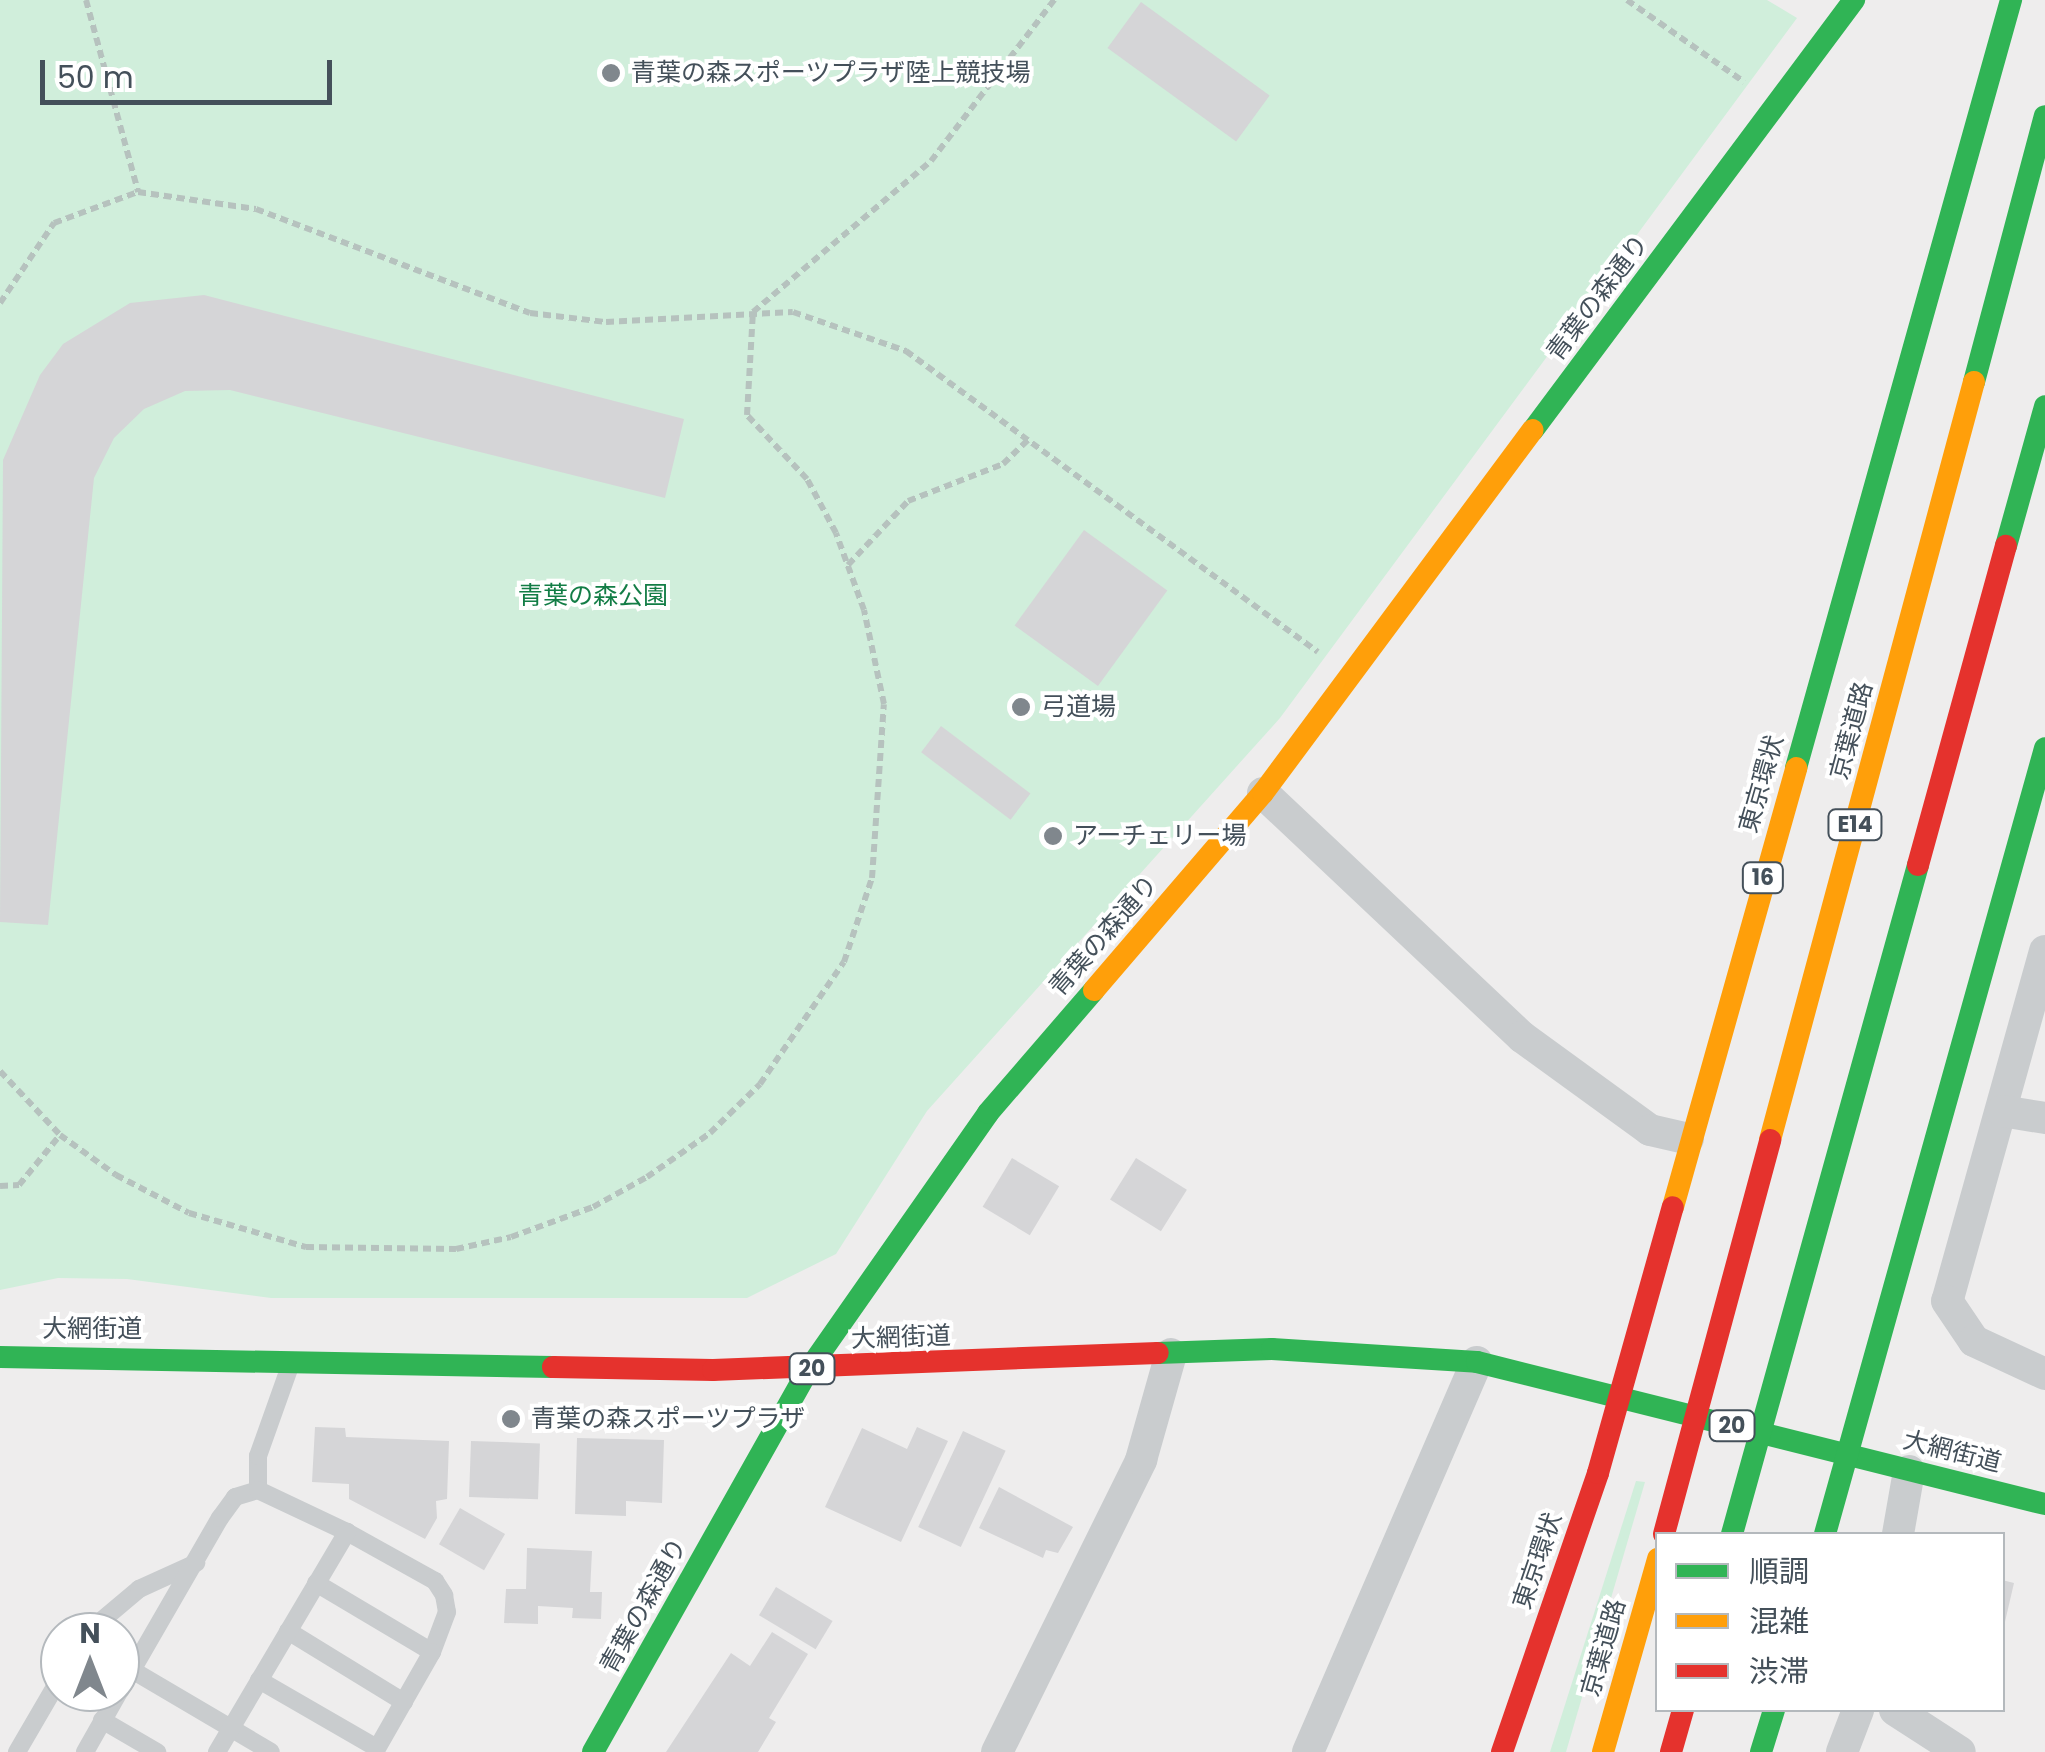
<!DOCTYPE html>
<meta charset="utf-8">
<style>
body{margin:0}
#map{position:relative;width:2045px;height:1752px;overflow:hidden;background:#eeeded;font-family:Poppins,"Noto Sans JP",sans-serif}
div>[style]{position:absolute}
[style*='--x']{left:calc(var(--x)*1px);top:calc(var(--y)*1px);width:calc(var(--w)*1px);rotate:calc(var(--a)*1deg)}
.green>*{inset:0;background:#d0eedb}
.building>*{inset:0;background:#d5d5d7;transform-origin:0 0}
.path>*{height:6px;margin-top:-3px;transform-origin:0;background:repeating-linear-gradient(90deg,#b6c2be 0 8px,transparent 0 13px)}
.lane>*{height:18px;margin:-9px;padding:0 9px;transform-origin:9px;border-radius:9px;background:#c9ccce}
.street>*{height:32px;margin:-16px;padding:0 16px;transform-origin:16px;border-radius:16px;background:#c9ccce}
.fast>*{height:22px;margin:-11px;padding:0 11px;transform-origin:11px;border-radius:11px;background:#30b455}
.slow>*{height:22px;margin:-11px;padding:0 11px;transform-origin:11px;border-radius:11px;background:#ff9f0a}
.jam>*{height:22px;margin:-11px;padding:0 11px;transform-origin:11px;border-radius:11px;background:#e5322d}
.dots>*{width:28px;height:28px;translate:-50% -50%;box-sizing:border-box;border:5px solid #fff;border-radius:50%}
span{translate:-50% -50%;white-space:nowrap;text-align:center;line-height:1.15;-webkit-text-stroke:8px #fff;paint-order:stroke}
.shield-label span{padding:2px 8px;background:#fff;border:2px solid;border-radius:8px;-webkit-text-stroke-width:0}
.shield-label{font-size:22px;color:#44505a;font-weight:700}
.poi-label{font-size:25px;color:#44505a}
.left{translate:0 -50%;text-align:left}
.street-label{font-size:25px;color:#44505a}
.park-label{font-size:25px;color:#137d46}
.legend{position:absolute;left:1655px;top:1532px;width:350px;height:180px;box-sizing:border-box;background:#fff;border:2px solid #b4b9bd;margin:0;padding:12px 18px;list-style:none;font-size:30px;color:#44505a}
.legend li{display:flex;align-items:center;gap:20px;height:50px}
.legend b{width:50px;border:2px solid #b4b9bd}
.north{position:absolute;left:40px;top:1612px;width:100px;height:100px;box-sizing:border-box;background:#fff;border:2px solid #b4b9bd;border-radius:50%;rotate:0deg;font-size:28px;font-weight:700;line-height:40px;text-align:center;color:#44505a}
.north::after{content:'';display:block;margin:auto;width:35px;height:45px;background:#80878d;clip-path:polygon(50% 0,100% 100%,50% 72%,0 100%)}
.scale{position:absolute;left:40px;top:60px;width:292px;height:45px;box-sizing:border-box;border:5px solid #44505a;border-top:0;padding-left:12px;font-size:30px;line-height:35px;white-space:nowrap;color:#44505a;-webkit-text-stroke:8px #fff;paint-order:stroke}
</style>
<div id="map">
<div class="green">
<i style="clip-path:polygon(0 0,1767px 0,1797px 18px,1280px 718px,927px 1111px,836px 1254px,747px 1298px,271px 1298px,127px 1279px,58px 1278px,0 1290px)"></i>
<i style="clip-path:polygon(1636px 1481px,1645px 1482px,1566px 1752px,1550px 1752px)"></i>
</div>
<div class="building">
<i style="left:1141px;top:2px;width:159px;height:57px;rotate:36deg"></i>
<i style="clip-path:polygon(204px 295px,684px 419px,665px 498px,230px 390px,185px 391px,144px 409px,114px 438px,94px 478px,48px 925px,0 922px,3px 460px,40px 375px,63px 344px,130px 303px)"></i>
<i style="left:1084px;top:530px;width:103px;height:118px;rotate:36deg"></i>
<i style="left:941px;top:726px;width:112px;height:33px;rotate:37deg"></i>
<i style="left:1012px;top:1158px;width:55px;height:57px;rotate:31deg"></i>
<i style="left:1136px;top:1158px;width:60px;height:49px;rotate:32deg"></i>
<i style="clip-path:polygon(315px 1427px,345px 1428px,346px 1437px,449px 1441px,447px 1499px,436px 1501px,437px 1518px,425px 1539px,349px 1499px,349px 1484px,312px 1482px)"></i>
<i style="clip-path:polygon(917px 1427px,948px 1441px,901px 1542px,825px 1507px,862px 1428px,907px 1449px)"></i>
<i style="left:963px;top:1431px;width:47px;height:106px;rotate:25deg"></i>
<i style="clip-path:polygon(577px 1438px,664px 1440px,662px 1503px,626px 1501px,626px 1516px,575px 1514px)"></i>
<i style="left:471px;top:1441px;width:69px;height:56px;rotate:2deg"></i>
<i style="clip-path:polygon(999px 1487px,1073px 1527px,1058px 1553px,1046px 1550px,1043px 1558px,979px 1528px)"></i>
<i style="left:460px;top:1508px;width:52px;height:42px;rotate:30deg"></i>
<i style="clip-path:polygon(527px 1548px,592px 1551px,590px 1592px,602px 1592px,601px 1619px,572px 1618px,573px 1608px,538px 1606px,538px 1624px,504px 1623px,506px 1589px,526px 1589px)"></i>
<i style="clip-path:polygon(2002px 1580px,2014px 1583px,2004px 1626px,2002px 1626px)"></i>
<i style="left:776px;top:1587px;width:66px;height:33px;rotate:31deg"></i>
<i style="clip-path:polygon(772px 1632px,808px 1654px,769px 1718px,776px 1722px,758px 1752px,666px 1752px,731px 1653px,750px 1666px)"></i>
</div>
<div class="path">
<i style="--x:86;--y:0;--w:199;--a:74.8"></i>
<i style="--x:1627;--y:0;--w:143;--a:35"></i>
<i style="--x:0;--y:303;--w:97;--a:-56"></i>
<i style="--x:54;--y:223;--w:90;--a:-20.3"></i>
<i style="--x:138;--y:192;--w:119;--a:8.2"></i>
<i style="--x:256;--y:209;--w:293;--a:20.8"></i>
<i style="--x:530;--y:313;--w:77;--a:6.8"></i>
<i style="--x:606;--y:322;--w:187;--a:-3.1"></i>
<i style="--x:793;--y:312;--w:120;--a:19"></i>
<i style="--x:906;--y:351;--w:510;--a:36.15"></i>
<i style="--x:848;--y:565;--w:88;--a:-46.8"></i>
<i style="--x:908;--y:501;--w:102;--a:-21.3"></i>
<i style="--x:1003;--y:464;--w:37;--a:-44"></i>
<i style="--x:0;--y:1071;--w:88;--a:46.8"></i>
<i style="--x:60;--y:1135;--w:69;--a:35.5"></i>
<i style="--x:116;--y:1175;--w:82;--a:27.5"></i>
<i style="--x:189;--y:1213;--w:122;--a:16.2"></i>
<i style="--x:306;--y:1247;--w:150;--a:0.8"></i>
<i style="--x:456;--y:1249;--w:56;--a:-12.3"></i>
<i style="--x:511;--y:1237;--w:87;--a:-20.1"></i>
<i style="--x:593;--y:1207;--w:62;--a:-29.1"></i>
<i style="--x:647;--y:1177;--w:77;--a:-34.9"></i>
<i style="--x:710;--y:1133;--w:70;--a:-44.4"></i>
<i style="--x:760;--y:1084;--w:148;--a:-55.5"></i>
<i style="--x:844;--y:962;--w:89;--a:-71.6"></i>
<i style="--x:872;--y:878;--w:174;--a:-86.1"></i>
<i style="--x:884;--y:704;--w:96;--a:-102"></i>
<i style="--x:864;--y:610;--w:82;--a:-110"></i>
<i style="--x:836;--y:533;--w:61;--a:-118.2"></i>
<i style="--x:807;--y:479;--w:88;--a:-133.2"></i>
<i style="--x:747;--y:415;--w:103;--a:-86.7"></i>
<i style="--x:753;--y:312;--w:233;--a:-40.3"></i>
<i style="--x:931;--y:161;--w:203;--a:-52.6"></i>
<i style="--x:0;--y:1186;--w:19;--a:-3"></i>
<i style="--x:19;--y:1185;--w:65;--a:-50.6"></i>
</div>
<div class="lane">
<i style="--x:258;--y:1490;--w:34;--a:-90"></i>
<i style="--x:258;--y:1456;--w:96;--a:-70.4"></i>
<i style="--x:316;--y:1583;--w:135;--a:30.7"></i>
<i style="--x:288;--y:1631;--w:136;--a:31.5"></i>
<i style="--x:88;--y:1632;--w:67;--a:-40.1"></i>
<i style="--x:139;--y:1589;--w:63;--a:-24.5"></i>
<i style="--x:132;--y:1670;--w:161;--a:30.5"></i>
<i style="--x:259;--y:1680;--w:136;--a:30"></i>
<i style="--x:120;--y:1691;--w:200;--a:-60"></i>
<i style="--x:220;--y:1518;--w:26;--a:-54"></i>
<i style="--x:235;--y:1497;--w:24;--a:-17"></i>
<i style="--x:258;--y:1490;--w:98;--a:25.3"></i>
<i style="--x:347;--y:1532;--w:101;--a:29.1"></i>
<i style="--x:435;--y:1581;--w:17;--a:57"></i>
<i style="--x:444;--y:1595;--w:17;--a:80"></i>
<i style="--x:447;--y:1612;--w:43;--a:110.6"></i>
<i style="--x:432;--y:1652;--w:115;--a:119.7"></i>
<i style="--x:102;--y:1720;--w:64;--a:30.2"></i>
<i style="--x:17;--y:1752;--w:86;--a:-59.8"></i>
<i style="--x:85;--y:1752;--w:69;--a:-60.5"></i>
<i style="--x:217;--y:1752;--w:256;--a:-59.4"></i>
</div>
<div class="street">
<i style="--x:1263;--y:793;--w:356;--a:43.3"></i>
<i style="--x:1522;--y:1037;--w:158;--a:36"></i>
<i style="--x:1650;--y:1130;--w:39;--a:13"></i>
<i style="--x:2045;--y:951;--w:363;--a:105.6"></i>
<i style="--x:1947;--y:1301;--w:48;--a:56"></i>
<i style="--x:1974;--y:1341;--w:78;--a:24.9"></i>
<i style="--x:2002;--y:1111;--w:44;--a:9.2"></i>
<i style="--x:1898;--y:1534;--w:64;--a:-80.1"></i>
<i style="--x:1895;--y:1710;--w:77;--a:32.9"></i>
<i style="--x:997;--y:1752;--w:326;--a:-63.7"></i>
<i style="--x:1141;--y:1460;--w:110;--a:-74.2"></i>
<i style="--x:1308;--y:1752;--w:425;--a:-66.6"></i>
<i style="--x:1842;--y:1752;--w:45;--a:-69.1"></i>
</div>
<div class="fast">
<i style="--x:1974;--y:382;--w:275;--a:-75.1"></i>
<i style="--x:1533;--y:430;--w:537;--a:-53.26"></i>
<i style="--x:2006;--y:546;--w:145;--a:-74.4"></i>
<i style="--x:1796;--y:768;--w:798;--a:-74.36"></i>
<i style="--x:1158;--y:1353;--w:114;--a:-2"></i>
<i style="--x:1272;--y:1349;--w:205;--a:3.6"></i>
<i style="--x:1477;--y:1362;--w:585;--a:14.04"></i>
<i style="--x:0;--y:1357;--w:553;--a:1.04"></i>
<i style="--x:1732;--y:1534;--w:694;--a:-74.46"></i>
<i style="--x:1825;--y:1534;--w:816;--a:-74.36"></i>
<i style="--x:593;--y:1752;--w:440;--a:-60.6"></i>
<i style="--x:809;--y:1369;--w:312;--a:-55"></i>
<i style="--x:988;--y:1113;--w:162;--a:-49.2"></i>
<i style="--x:1761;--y:1752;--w:44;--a:-72.8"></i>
</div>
<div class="slow">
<i style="--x:1094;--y:990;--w:260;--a:-49.4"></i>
<i style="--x:1263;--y:793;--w:452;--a:-53.4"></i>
<i style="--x:1770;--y:1140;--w:785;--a:-74.94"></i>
<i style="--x:1673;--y:1207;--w:456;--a:-74.3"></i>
<i style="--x:1603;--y:1752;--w:201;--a:-74.1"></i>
</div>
<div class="jam">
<i style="--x:1918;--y:865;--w:331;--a:-74.6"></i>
<i style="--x:553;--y:1367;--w:160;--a:1.1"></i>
<i style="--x:713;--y:1370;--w:445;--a:-2.2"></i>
<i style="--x:1664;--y:1534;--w:408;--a:-74.9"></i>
<i style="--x:1502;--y:1752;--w:295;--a:-71"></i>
<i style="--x:1598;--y:1473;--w:276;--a:-74.3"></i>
<i style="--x:1671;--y:1752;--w:44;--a:-74.1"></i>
</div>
<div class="dots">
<i style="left:611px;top:73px;background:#80878d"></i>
<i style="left:1021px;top:707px;background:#80878d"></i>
<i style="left:1053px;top:836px;background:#80878d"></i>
<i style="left:511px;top:1419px;background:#80878d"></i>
</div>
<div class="shield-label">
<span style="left:1855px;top:825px">E14</span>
<span style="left:1763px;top:878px">16</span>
<span style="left:812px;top:1369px">20</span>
<span style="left:1732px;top:1426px">20</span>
</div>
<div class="poi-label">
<span class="left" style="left:631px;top:73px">青葉の森スポーツプラザ陸上競技場</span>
<span class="left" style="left:1041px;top:707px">弓道場</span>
<span class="left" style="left:1073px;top:836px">アーチェリー場</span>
<span class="left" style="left:531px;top:1419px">青葉の森スポーツプラザ</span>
</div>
<div class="street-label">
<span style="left:1598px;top:298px;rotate:-53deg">青葉の森通り</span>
<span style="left:1852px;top:731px;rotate:-75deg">京葉道路</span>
<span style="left:1762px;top:784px;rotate:-74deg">東京環状</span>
<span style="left:1104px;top:936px;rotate:-49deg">青葉の森通り</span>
<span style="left:92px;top:1329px">大網街道</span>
<span style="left:901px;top:1338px;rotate:-2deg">大網街道</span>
<span style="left:1952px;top:1452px;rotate:14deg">大網街道</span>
<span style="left:1538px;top:1561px;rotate:-71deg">東京環状</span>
<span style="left:644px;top:1606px;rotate:-61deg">青葉の森通り</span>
<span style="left:1604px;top:1648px;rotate:-74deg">京葉道路</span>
</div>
<div class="park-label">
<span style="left:593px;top:596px">青葉の森公園</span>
</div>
<ul class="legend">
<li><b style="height:12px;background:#30b455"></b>順調</li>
<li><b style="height:12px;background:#ff9f0a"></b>混雑</li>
<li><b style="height:12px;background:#e5322d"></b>渋滞</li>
</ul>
<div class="north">N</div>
<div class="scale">50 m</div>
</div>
